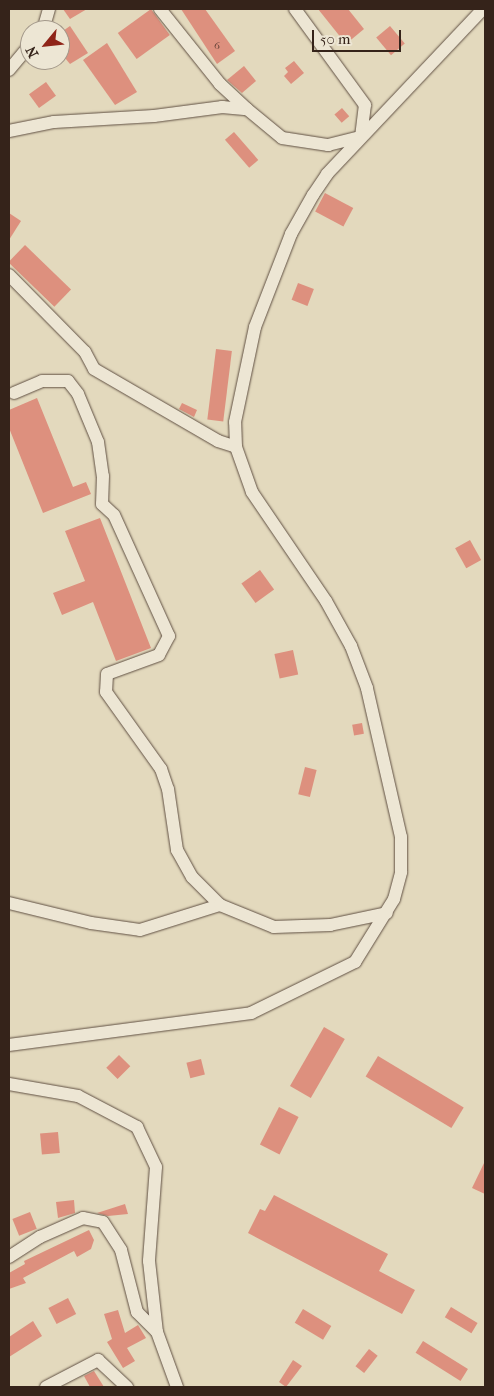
<!DOCTYPE html>
<style>
body{margin:0}
#map{position:relative;width:494px;height:1396px;overflow:hidden;background:#e3d9bd;font-family:"IM FELL French Canon",serif}
div>[style]{position:absolute}
[style*='--x']{left:calc(var(--x)*1px);top:calc(var(--y)*1px);width:calc(var(--w)*1px);rotate:calc(var(--a)*1deg)}
.building>*{inset:0;background:#dd907e;transform-origin:0 0}
.roads{filter:drop-shadow(0 0 1px #605043) drop-shadow(0 0 1px #605043)}
.minor>*{height:12px;margin:-6px;padding:0 6px;transform-origin:6px;border-radius:6px;background:#ede6d4}
span{translate:-50% -50%;white-space:nowrap;text-align:center;line-height:1.15;-webkit-text-stroke:4px #ede6d4;paint-order:stroke}
.number-label{font-size:11px;color:#5f3e33}
.number-label span{-webkit-text-stroke-width:0}
.frame{position:absolute;inset:0;border:10px solid #35231a;pointer-events:none}
.north{position:absolute;left:20px;top:20px;width:50px;height:50px;box-sizing:border-box;background:#ede6d4;border:1px solid #a3988a;border-radius:50%;rotate:242deg;font-size:14px;font-weight:700;line-height:20px;text-align:center;color:#35231a}
.north::after{content:'';display:block;margin:auto;width:18px;height:22px;background:#8f2418;clip-path:polygon(50% 0,100% 100%,50% 72%,0 100%)}
.scale{position:absolute;left:312px;top:30px;width:89px;height:22px;box-sizing:border-box;border:2px solid #35231a;border-top:0;padding-left:6px;font-size:15px;line-height:18px;white-space:nowrap;color:#35231a;-webkit-text-stroke:4px #ede6d4;paint-order:stroke}
</style>
<div id="map">
<div class="building">
<i style="clip-path:polygon(63px 9px,87px 9px,70px 19px)"></i>
<i style="left:151px;top:9px;width:32px;height:41px;rotate:54deg"></i>
<i style="clip-path:polygon(181px 9px,205px 9px,235px 51px,217px 64px)"></i>
<i style="clip-path:polygon(318px 9px,348px 9px,364px 29px,346px 44px)"></i>
<i style="clip-path:polygon(70px 26px,88px 53px,70px 64px,60px 52px,60px 33px)"></i>
<i style="left:390px;top:26px;width:23px;height:18px;rotate:50deg"></i>
<i style="clip-path:polygon(107px 43px,137px 92px,115px 105px,83px 60px)"></i>
<i style="clip-path:polygon(294px 61px,304px 73px,291px 84px,284px 76px,288px 72px,285px 68px)"></i>
<i style="clip-path:polygon(244px 66px,256px 81px,242px 93px,227px 80px)"></i>
<i style="left:46px;top:82px;width:17px;height:21px;rotate:54deg"></i>
<i style="left:342px;top:108px;width:11px;height:10px;rotate:49deg"></i>
<i style="left:234px;top:132px;width:37px;height:12px;rotate:49deg"></i>
<i style="left:325px;top:193px;width:32px;height:21px;rotate:28deg"></i>
<i style="clip-path:polygon(9px 213px,21px 221px,9px 240px)"></i>
<i style="left:25px;top:245px;width:64px;height:24px;rotate:44deg"></i>
<i style="left:298px;top:283px;width:17px;height:18px;rotate:21deg"></i>
<i style="left:216px;top:349px;width:16px;height:71px;rotate:7deg"></i>
<i style="clip-path:polygon(37px 398px,73px 487px,86px 482px,91px 494px,43px 513px,9px 428px,9px 410px)"></i>
<i style="clip-path:polygon(182px 403px,197px 410px,194px 417px,179px 409px)"></i>
<i style="clip-path:polygon(100px 518px,151px 648px,116px 661px,93px 602px,62px 615px,53px 593px,85px 581px,65px 531px)"></i>
<i style="left:470px;top:540px;width:23px;height:17px;rotate:61deg"></i>
<i style="left:260px;top:570px;width:24px;height:23px;rotate:54deg"></i>
<i style="left:293px;top:650px;width:25px;height:19px;rotate:78deg"></i>
<i style="left:362px;top:723px;width:11px;height:10px;rotate:80deg"></i>
<i style="left:305px;top:767px;width:12px;height:28px;rotate:14deg"></i>
<i style="left:324px;top:1027px;width:24px;height:68px;rotate:30deg"></i>
<i style="left:119px;top:1055px;width:16px;height:18px;rotate:45deg"></i>
<i style="left:378px;top:1056px;width:100px;height:24px;rotate:31deg"></i>
<i style="left:201px;top:1059px;width:16px;height:15px;rotate:76deg"></i>
<i style="left:279px;top:1107px;width:22px;height:42px;rotate:27deg"></i>
<i style="left:58px;top:1132px;width:21px;height:18px;rotate:85deg"></i>
<i style="clip-path:polygon(485px 1161px,485px 1194px,472px 1188px)"></i>
<i style="clip-path:polygon(274px 1195px,388px 1254px,379px 1271px,415px 1290px,402px 1314px,248px 1233px,260px 1209px,265px 1211px)"></i>
<i style="clip-path:polygon(74px 1200px,75px 1213px,58px 1218px,56px 1202px)"></i>
<i style="clip-path:polygon(125px 1204px,128px 1214px,108px 1216px,97px 1213px)"></i>
<i style="left:30px;top:1212px;width:18px;height:19px;rotate:68deg"></i>
<i style="clip-path:polygon(89px 1230px,94px 1240px,91px 1249px,77px 1257px,74px 1251px,23px 1278px,26px 1283px,9px 1289px,9px 1273px,25px 1264px,24px 1261px)"></i>
<i style="left:68px;top:1298px;width:18px;height:22px;rotate:63deg"></i>
<i style="left:451px;top:1307px;width:31px;height:12px;rotate:31deg"></i>
<i style="left:303px;top:1309px;width:33px;height:16px;rotate:31deg"></i>
<i style="clip-path:polygon(118px 1310px,125px 1333px,138px 1325px,146px 1338px,127px 1348px,135px 1361px,123px 1368px,107px 1342px,112px 1339px,104px 1314px)"></i>
<i style="clip-path:polygon(33px 1321px,42px 1336px,9px 1357px,9px 1337px)"></i>
<i style="left:423px;top:1341px;width:53px;height:14px;rotate:32deg"></i>
<i style="left:369px;top:1349px;width:11px;height:22px;rotate:38deg"></i>
<i style="clip-path:polygon(293px 1360px,302px 1366px,286px 1387px,279px 1382px)"></i>
<i style="clip-path:polygon(94px 1371px,104px 1387px,90px 1387px,84px 1376px)"></i>
</div>
<div class="roads">
<div class="minor">
<i style="--x:160;--y:9;--w:96;--a:51.3"></i>
<i style="--x:220;--y:84;--w:37;--a:43"></i>
<i style="--x:43;--y:30;--w:22;--a:-74"></i>
<i style="--x:9;--y:70;--w:33;--a:-50"></i>
<i style="--x:9;--y:131;--w:46;--a:-11.3"></i>
<i style="--x:54;--y:122;--w:100;--a:-3.4"></i>
<i style="--x:154;--y:116;--w:69;--a:-7.5"></i>
<i style="--x:222;--y:107;--w:25;--a:5"></i>
<i style="--x:247;--y:109;--w:45;--a:39.6"></i>
<i style="--x:282;--y:138;--w:47;--a:8.7"></i>
<i style="--x:328;--y:145;--w:34;--a:-14"></i>
<i style="--x:361;--y:137;--w:32;--a:-83"></i>
<i style="--x:365;--y:105;--w:119;--a:-126.1"></i>
<i style="--x:9;--y:275;--w:108;--a:45.4"></i>
<i style="--x:85;--y:352;--w:19;--a:62"></i>
<i style="--x:94;--y:369;--w:143;--a:30.1"></i>
<i style="--x:218;--y:441;--w:19;--a:18"></i>
<i style="--x:14;--y:393;--w:30;--a:-23"></i>
<i style="--x:42;--y:381;--w:26;--a:0"></i>
<i style="--x:68;--y:381;--w:16;--a:52"></i>
<i style="--x:78;--y:394;--w:52;--a:67.4"></i>
<i style="--x:98;--y:442;--w:34;--a:82"></i>
<i style="--x:103;--y:476;--w:28;--a:92"></i>
<i style="--x:102;--y:504;--w:16;--a:43"></i>
<i style="--x:114;--y:515;--w:133;--a:65.6"></i>
<i style="--x:169;--y:636;--w:21;--a:118"></i>
<i style="--x:159;--y:655;--w:55;--a:159.9"></i>
<i style="--x:107;--y:674;--w:18;--a:93"></i>
<i style="--x:106;--y:692;--w:95;--a:54.5"></i>
<i style="--x:161;--y:769;--w:21;--a:71"></i>
<i style="--x:168;--y:789;--w:62;--a:81.6"></i>
<i style="--x:177;--y:850;--w:31;--a:61"></i>
<i style="--x:192;--y:877;--w:40;--a:45"></i>
<i style="--x:9;--y:903;--w:84;--a:13.7"></i>
<i style="--x:91;--y:923;--w:49;--a:8.1"></i>
<i style="--x:140;--y:930;--w:84;--a:-17.4"></i>
<i style="--x:220;--y:905;--w:58;--a:22.2"></i>
<i style="--x:274;--y:927;--w:56;--a:-2"></i>
<i style="--x:330;--y:925;--w:58;--a:-11.9"></i>
<i style="--x:9;--y:1045;--w:244;--a:-7.5"></i>
<i style="--x:251;--y:1013;--w:116;--a:-26.1"></i>
<i style="--x:355;--y:962;--w:74;--a:-58.2"></i>
<i style="--x:394;--y:899;--w:28;--a:-75"></i>
<i style="--x:401;--y:872;--w:35;--a:-90"></i>
<i style="--x:401;--y:837;--w:153;--a:-102.9"></i>
<i style="--x:367;--y:688;--w:45;--a:-110.9"></i>
<i style="--x:351;--y:646;--w:51;--a:-119.1"></i>
<i style="--x:326;--y:601;--w:132;--a:-124.2"></i>
<i style="--x:252;--y:492;--w:48;--a:-109.6"></i>
<i style="--x:236;--y:447;--w:25;--a:-92"></i>
<i style="--x:235;--y:422;--w:97;--a:-78.1"></i>
<i style="--x:255;--y:327;--w:100;--a:-68.8"></i>
<i style="--x:291;--y:234;--w:45;--a:-60.6"></i>
<i style="--x:313;--y:195;--w:25;--a:-56"></i>
<i style="--x:327;--y:174;--w:227;--a:-46.6"></i>
<i style="--x:9;--y:1084;--w:70;--a:9.9"></i>
<i style="--x:78;--y:1096;--w:67;--a:27.7"></i>
<i style="--x:137;--y:1127;--w:44;--a:64.6"></i>
<i style="--x:156;--y:1167;--w:94;--a:94.3"></i>
<i style="--x:149;--y:1261;--w:71;--a:83.6"></i>
<i style="--x:157;--y:1332;--w:59;--a:70"></i>
<i style="--x:9;--y:1257;--w:37;--a:-33"></i>
<i style="--x:40;--y:1237;--w:47;--a:-23.8"></i>
<i style="--x:83;--y:1218;--w:20;--a:11"></i>
<i style="--x:103;--y:1222;--w:33;--a:57"></i>
<i style="--x:121;--y:1250;--w:64;--a:75.5"></i>
<i style="--x:137;--y:1312;--w:28;--a:45"></i>
<i style="--x:46;--y:1387;--w:59;--a:-27.4"></i>
<i style="--x:98;--y:1360;--w:40;--a:43"></i>
</div>
</div>
<div class="number-label">
<span style="left:217px;top:46px">6</span>
</div>
<div class="frame"></div>
<div class="north">N</div>
<div class="scale">50 m</div>
</div>
